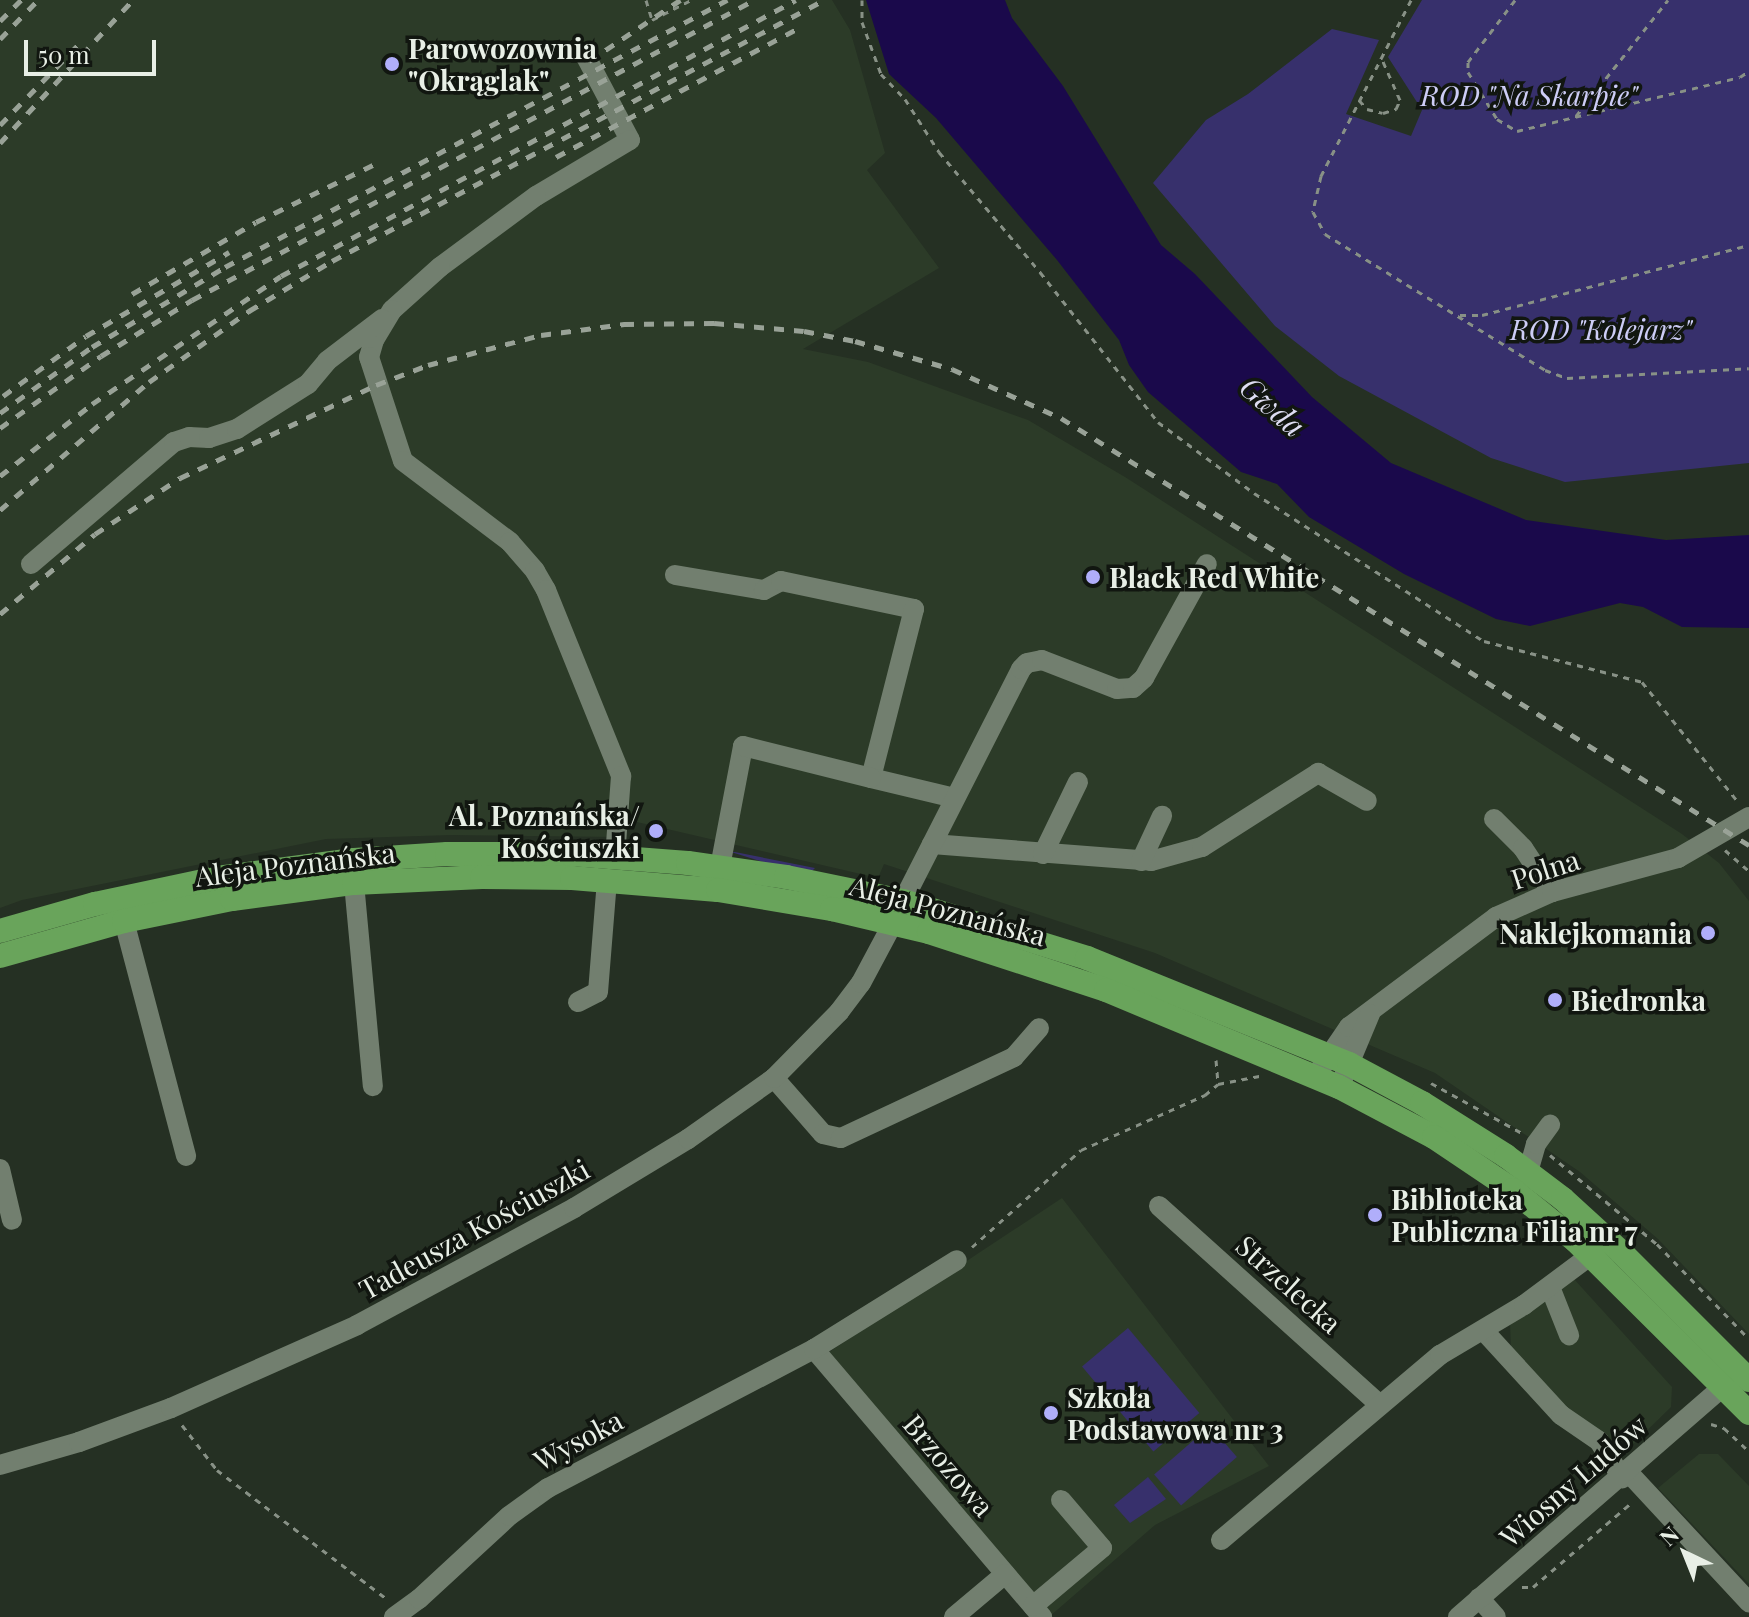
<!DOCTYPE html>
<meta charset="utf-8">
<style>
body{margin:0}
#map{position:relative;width:1749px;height:1617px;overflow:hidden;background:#253023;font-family:"Playfair Display",serif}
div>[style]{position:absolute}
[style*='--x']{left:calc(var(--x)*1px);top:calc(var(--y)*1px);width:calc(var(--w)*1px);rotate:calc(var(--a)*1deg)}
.built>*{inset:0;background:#2c3b28}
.green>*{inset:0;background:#37306c;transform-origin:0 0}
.water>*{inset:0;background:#1a094b}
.path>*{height:3px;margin-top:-1.5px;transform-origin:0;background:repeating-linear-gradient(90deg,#889186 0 6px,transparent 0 12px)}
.minor>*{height:20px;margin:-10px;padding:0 10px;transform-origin:10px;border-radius:10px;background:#727f6f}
.major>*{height:24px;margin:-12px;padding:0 12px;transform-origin:12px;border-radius:12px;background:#69a45b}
.rail>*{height:5px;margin-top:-2.5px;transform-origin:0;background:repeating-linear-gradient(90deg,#99a297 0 10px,transparent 0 20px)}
.dots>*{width:22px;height:22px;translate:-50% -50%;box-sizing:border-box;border:4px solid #111610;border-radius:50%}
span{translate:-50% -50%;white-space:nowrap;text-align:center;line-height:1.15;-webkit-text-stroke:7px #111610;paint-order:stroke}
.poi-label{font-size:28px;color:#e8efe6;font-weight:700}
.left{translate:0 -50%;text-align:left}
.right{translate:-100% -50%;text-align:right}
.park-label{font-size:28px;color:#cdcdf6;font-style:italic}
.street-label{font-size:28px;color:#e8efe6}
.water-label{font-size:30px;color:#ddddf2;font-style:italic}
.north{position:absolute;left:1645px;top:1513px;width:80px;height:80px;-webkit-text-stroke:6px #111610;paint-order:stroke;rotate:317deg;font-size:22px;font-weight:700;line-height:32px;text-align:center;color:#e8efe6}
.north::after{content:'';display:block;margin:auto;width:28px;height:36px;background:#e8efe6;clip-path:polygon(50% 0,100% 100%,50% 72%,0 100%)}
.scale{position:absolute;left:24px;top:40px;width:132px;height:36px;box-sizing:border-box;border:4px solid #e8efe6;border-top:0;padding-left:10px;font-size:24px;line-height:28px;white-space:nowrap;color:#e8efe6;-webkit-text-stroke:6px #111610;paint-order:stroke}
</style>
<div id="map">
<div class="built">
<i style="clip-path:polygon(0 0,832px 0,850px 30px,885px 153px,867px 170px,939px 268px,803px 349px,868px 362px,1028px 420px,1125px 477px,1682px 834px,1719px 863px,1749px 901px,1749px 1334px,1658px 1239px,1580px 1172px,1435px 1073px,1155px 953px,884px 864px,878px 878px,624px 819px,620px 837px,451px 835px,326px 839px,22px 900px,0 908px)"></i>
<i style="clip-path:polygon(1062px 1198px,1269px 1466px,1155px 1525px,1049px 1617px,829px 1352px)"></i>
<i style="clip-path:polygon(1574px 1279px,1672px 1387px,1671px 1407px,1621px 1456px,1607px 1438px,1576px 1418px,1511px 1351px,1510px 1321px)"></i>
<i style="clip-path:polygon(1699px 1454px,1718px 1454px,1749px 1486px,1749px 1584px,1658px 1488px)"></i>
</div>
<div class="green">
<i style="clip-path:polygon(1422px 0,1749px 0,1749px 463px,1565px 482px,1491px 458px,1339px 376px,1275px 326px,1153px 183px,1206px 120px,1248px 94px,1332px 29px,1379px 40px,1346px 114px,1411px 136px,1422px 110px,1388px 57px)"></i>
<i style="clip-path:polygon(731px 852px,735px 852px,815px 868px,812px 871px,773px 865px)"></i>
<i style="left:1128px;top:1328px;width:111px;height:60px;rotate:50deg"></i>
<i style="left:1210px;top:1426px;width:41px;height:74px;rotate:49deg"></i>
<i style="clip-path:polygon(1148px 1477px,1166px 1499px,1130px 1523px,1114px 1505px)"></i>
</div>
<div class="water">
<i style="clip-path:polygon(866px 0,1005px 0,1012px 18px,1063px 86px,1161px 245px,1195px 274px,1312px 397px,1391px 463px,1526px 520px,1666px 540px,1749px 535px,1749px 628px,1682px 627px,1643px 607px,1620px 603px,1530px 626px,1496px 619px,1404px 574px,1309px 517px,1277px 484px,1241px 472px,1148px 392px,1129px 365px,1119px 340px,1057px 260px,936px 118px,889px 74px)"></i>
</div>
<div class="path">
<i style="--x:646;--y:0;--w:21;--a:73"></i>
<i style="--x:652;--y:20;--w:44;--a:-27.1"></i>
<i style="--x:862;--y:0;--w:22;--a:90"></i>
<i style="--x:862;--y:22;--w:55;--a:69.9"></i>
<i style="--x:881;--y:74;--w:35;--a:46"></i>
<i style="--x:905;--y:99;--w:63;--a:57.3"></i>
<i style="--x:939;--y:152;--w:157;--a:49.9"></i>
<i style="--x:1040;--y:272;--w:191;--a:51.8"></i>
<i style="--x:1158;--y:422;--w:119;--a:36.5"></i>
<i style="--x:1254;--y:493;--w:274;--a:32.8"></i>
<i style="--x:1484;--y:641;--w:163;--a:14.5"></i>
<i style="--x:1642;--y:682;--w:154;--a:51.3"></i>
<i style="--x:1411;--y:0;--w:198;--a:117.1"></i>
<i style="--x:1321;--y:176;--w:37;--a:103"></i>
<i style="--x:1313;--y:212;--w:25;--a:61"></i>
<i style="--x:1325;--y:234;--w:259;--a:31.7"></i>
<i style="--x:1545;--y:370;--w:23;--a:20"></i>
<i style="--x:1567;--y:378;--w:182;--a:-3.1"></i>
<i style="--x:1515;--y:0;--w:78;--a:127.2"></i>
<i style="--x:1468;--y:62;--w:10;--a:90"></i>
<i style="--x:1468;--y:72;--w:55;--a:58.3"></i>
<i style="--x:1497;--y:119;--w:23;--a:31"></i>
<i style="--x:1517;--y:131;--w:229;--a:-13.6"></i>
<i style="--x:1740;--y:77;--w:11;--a:-34"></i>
<i style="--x:1359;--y:100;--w:12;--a:48"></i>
<i style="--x:1367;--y:109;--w:16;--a:14"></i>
<i style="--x:1383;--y:113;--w:14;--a:-17"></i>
<i style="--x:1396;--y:109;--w:10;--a:-66"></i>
<i style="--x:1400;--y:100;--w:47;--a:-113.8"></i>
<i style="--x:1576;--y:116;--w:148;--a:-51.6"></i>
<i style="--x:1460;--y:315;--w:22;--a:0"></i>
<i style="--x:1482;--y:315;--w:276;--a:-14.7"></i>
<i style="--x:1725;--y:850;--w:32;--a:41"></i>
<i style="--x:1216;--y:1060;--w:24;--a:85"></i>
<i style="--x:1431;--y:1083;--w:104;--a:28.8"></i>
<i style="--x:1550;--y:1155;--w:139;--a:39.8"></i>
<i style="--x:1657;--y:1244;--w:132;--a:45.9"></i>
<i style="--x:972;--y:1247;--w:146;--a:-41.7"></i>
<i style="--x:1081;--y:1150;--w:136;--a:-23.9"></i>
<i style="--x:1205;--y:1095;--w:17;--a:-40"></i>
<i style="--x:1218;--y:1084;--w:42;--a:-11"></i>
<i style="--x:1711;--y:1424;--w:14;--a:17"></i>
<i style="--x:1724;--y:1428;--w:34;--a:43"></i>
<i style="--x:182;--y:1425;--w:57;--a:52.1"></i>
<i style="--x:217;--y:1470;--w:215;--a:37.2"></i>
<i style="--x:1522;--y:1587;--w:11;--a:0"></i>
<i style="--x:1533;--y:1587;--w:129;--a:-40.6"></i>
</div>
<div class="minor">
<i style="--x:585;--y:55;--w:96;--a:62.1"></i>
<i style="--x:630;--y:140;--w:109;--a:149.2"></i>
<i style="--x:536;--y:196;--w:119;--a:143.5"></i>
<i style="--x:440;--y:267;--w:64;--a:138.1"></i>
<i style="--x:392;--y:310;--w:35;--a:121"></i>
<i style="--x:374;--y:340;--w:18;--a:106"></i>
<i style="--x:369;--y:357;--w:109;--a:71.9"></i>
<i style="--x:403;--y:461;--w:134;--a:37.1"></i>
<i style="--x:510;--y:542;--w:38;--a:49"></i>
<i style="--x:535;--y:571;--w:22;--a:60"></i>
<i style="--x:546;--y:590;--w:201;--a:68"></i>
<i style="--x:621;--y:776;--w:81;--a:94.2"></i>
<i style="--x:31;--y:564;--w:188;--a:-40.5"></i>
<i style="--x:174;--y:442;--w:16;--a:-18"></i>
<i style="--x:189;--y:437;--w:20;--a:3"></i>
<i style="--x:209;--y:438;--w:29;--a:-18"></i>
<i style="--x:237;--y:429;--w:84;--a:-32.4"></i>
<i style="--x:308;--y:384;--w:30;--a:-50"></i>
<i style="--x:327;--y:361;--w:69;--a:-37.4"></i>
<i style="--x:675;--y:575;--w:90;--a:9.6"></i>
<i style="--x:764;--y:590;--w:19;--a:-28"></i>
<i style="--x:781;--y:581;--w:136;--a:11.9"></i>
<i style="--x:914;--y:609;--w:174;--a:104.3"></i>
<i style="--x:871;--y:778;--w:86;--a:13.4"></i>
<i style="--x:1494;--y:819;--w:41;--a:45"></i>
<i style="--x:1523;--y:848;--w:53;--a:56.6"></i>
<i style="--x:932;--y:844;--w:220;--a:4.4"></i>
<i style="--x:1151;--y:861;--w:53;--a:-15.4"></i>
<i style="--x:1202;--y:847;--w:138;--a:-32.5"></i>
<i style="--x:1318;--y:773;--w:56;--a:29.7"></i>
<i style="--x:1043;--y:854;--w:80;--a:-64.1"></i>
<i style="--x:1141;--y:861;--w:50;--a:-65"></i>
<i style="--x:720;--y:867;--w:123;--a:-79.2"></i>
<i style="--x:743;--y:746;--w:132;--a:14"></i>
<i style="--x:354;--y:883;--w:204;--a:84.7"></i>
<i style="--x:903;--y:901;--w:260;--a:-63"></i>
<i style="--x:1021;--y:669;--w:8;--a:-45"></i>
<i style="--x:1027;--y:663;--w:15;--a:-11"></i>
<i style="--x:1042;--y:660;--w:80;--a:21.1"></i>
<i style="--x:1117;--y:689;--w:16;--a:-4"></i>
<i style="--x:1133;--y:688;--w:15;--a:-42"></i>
<i style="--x:1144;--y:678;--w:130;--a:-61.1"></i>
<i style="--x:124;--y:921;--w:243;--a:75.2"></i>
<i style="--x:578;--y:1002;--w:22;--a:-27"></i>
<i style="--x:598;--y:992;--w:112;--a:-85.4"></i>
<i style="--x:1321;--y:1068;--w:50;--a:-55.7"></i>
<i style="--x:1349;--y:1027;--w:184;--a:-36.8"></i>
<i style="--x:1496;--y:917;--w:61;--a:-24.1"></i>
<i style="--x:1552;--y:892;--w:131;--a:-15.1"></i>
<i style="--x:1678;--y:858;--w:82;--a:-30"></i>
<i style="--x:1344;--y:1076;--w:67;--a:-67.2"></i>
<i style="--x:774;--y:1078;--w:74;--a:48.8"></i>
<i style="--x:823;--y:1134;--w:18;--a:13"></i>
<i style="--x:841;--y:1138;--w:191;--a:-25.1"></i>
<i style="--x:1014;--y:1057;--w:38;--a:-49"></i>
<i style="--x:0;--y:1169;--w:52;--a:76.8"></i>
<i style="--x:1528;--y:1172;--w:29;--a:-74"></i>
<i style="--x:1536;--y:1144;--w:24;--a:-54"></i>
<i style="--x:1159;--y:1206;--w:297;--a:42"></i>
<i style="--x:1550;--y:1287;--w:52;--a:68.4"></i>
<i style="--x:1483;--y:1330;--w:115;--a:47.5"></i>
<i style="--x:1561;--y:1415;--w:46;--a:34.4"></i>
<i style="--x:1599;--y:1441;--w:44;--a:58.1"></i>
<i style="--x:814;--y:1349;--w:352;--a:49.6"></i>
<i style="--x:0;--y:1465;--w:82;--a:-16.2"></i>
<i style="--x:79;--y:1442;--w:98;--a:-20.3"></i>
<i style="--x:171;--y:1408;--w:204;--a:-24"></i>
<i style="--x:357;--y:1325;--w:247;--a:-28.3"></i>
<i style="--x:574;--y:1208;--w:133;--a:-31.2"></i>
<i style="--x:688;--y:1139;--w:105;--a:-35.3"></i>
<i style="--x:774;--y:1078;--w:93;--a:-45.4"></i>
<i style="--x:839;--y:1012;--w:36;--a:-53"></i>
<i style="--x:861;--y:983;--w:68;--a:-61.9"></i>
<i style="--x:1628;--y:1472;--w:178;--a:47.1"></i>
<i style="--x:1221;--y:1540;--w:287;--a:-40.2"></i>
<i style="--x:1440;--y:1355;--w:98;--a:-30.8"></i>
<i style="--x:1524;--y:1305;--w:84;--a:-36.7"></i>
<i style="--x:1479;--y:1598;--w:25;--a:48"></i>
<i style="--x:1033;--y:1606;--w:90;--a:-40"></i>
<i style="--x:1102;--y:1548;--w:63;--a:-130.5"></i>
<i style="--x:394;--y:1617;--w:31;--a:-36"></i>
<i style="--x:419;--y:1599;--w:122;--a:-42.7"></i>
<i style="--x:509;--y:1516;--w:48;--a:-35.7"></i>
<i style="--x:548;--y:1488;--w:300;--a:-27.6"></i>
<i style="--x:814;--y:1349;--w:168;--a:-31.9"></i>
<i style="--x:954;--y:1617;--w:67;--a:-40.1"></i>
<i style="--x:1458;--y:1617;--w:351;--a:-41"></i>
</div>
<div class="major">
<i style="--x:0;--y:931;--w:99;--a:-15.9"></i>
<i style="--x:95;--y:904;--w:125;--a:-12"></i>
<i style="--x:217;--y:878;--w:138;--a:-7.5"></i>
<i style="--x:354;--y:860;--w:93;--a:-3.7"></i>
<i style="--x:447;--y:854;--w:123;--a:0"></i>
<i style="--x:570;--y:854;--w:118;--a:4.4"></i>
<i style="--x:688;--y:863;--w:99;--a:8.1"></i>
<i style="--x:786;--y:877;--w:119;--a:11.6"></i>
<i style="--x:903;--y:901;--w:193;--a:17.2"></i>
<i style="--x:1087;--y:958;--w:283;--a:22"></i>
<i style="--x:1349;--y:1064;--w:83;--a:28.1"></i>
<i style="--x:1422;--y:1103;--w:99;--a:32.2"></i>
<i style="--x:1506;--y:1156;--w:71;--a:37"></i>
<i style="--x:1563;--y:1199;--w:79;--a:42.4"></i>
<i style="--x:1621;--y:1252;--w:181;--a:45"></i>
<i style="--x:0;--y:956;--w:129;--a:-15.8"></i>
<i style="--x:124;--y:921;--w:110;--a:-11.5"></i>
<i style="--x:232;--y:899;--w:123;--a:-7.5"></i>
<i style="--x:354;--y:883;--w:128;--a:-2.7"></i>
<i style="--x:482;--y:877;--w:90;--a:0.6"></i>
<i style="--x:572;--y:878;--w:146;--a:4.7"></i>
<i style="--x:718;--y:890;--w:116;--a:9.5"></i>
<i style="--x:832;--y:909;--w:100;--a:13.3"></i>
<i style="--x:929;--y:932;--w:186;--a:18.1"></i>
<i style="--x:1106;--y:990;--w:252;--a:22.6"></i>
<i style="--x:1339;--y:1087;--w:107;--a:27.8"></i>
<i style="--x:1434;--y:1137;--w:95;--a:33.9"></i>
<i style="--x:1513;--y:1190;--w:81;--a:39"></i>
<i style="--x:1576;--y:1241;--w:244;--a:44.8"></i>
</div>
<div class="rail">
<i style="--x:0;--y:21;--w:30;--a:-45"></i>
<i style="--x:0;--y:39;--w:54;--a:-45.7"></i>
<i style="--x:589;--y:61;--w:110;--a:-33.8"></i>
<i style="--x:0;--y:125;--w:112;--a:-45.7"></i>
<i style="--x:0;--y:143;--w:195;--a:-47.1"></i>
<i style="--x:556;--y:157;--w:273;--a:-28"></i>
<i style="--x:132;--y:294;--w:143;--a:-30.1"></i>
<i style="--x:256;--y:222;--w:130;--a:-26"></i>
<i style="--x:3;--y:396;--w:102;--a:-35.9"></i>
<i style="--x:86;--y:336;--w:166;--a:-30.4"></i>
<i style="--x:0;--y:413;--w:113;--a:-35.7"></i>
<i style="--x:92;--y:347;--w:155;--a:-31"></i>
<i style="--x:225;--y:267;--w:569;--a:-28.01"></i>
<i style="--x:0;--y:428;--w:124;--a:-35.5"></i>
<i style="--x:101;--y:356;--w:107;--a:-31.6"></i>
<i style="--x:192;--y:300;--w:637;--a:-28.09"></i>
<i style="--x:0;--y:476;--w:117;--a:-38"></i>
<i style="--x:92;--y:404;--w:228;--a:-34.1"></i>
<i style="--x:281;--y:276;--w:584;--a:-28.19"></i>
<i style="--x:0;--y:510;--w:196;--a:-40.7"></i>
<i style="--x:149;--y:382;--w:123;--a:-35.4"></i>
<i style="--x:249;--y:311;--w:97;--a:-31.1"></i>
<i style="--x:332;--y:261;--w:557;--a:-27.95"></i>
<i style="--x:0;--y:614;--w:124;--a:-40.1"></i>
<i style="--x:95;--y:534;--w:102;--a:-33.4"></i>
<i style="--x:180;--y:478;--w:217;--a:-25.4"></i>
<i style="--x:376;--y:385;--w:56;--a:-21"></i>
<i style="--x:428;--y:365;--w:117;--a:-14.9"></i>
<i style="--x:541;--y:335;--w:84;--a:-7.5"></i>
<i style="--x:624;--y:324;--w:90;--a:-0.6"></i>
<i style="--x:714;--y:323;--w:90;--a:5.1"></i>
<i style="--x:804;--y:331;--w:52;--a:11.1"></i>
<i style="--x:855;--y:341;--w:101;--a:16.1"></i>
<i style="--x:952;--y:369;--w:120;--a:24.2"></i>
<i style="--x:1061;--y:418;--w:810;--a:31.83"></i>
</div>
<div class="dots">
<i style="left:392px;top:64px;background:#b0aefa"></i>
<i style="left:1093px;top:577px;background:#b0aefa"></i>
<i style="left:656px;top:831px;background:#b0aefa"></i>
<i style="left:1708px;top:933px;background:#b0aefa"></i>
<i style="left:1555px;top:1000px;background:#b0aefa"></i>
<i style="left:1375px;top:1215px;background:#b0aefa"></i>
<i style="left:1051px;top:1413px;background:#b0aefa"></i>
</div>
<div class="poi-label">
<span class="left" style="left:408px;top:64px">Parowozownia<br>"Okrąglak"</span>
<span class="left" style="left:1109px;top:577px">Black Red White</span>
<span class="right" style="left:640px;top:831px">Al. Poznańska/<br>Kościuszki</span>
<span class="right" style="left:1692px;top:933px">Naklejkomania</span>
<span class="left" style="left:1571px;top:1000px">Biedronka</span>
<span class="left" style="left:1391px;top:1215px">Biblioteka<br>Publiczna Filia nr 7</span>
<span class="left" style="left:1067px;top:1413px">Szkoła<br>Podstawowa nr 3</span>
</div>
<div class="park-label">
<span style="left:1529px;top:95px">ROD "Na Skarpie"</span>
<span style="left:1601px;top:329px">ROD "Kolejarz"</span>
</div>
<div class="street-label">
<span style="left:295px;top:864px;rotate:-7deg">Aleja Poznańska</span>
<span style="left:1545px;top:869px;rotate:-18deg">Polna</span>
<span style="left:948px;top:910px;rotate:15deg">Aleja Poznańska</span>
<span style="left:474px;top:1229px;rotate:-29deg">Tadeusza Kościuszki</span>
<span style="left:1289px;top:1284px;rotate:42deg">Strzelecka</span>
<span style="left:578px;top:1440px;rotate:-28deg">Wysoka</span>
<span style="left:949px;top:1465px;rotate:50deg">Brzozowa</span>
<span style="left:1573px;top:1481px;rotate:-41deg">Wiosny Ludów</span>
</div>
<div class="water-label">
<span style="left:1273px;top:406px;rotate:41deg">Gwda</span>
</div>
<div class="north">N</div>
<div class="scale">50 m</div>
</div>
